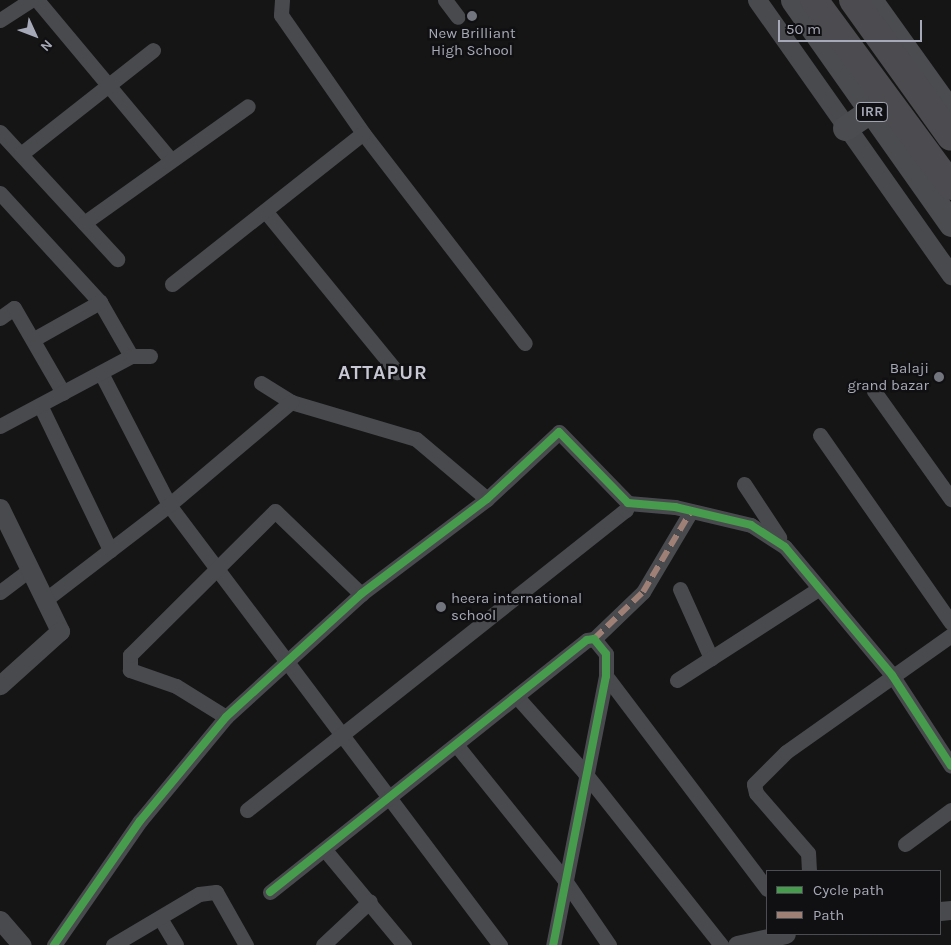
<!DOCTYPE html>
<style>
body{margin:0}
#map{position:relative;width:951px;height:945px;overflow:hidden;background:#151515;font-family:Karla,sans-serif}
div>[style]{position:absolute}
[style*='--x']{left:calc(var(--x)*1px);top:calc(var(--y)*1px);width:calc(var(--w)*1px);rotate:calc(var(--a)*1deg)}
.minor>*{height:15px;margin:-7.5px;padding:0 7.5px;transform-origin:7.5px;border-radius:7.5px;background:#494a4e}
.tertiary>*{height:19px;margin:-9.5px;padding:0 9.5px;transform-origin:9.5px;border-radius:9.5px;background:#494a4e}
.primary>*{height:25px;margin:-12.5px;padding:0 12.5px;transform-origin:12.5px;border-radius:12.5px;background:#4b4c50}
.motorway>*{height:28px;margin:-14px;padding:0 14px;transform-origin:14px;border-radius:14px;background:#4c4c50}
.quiet>*{height:6px;margin-top:-3px;transform-origin:0;background:repeating-linear-gradient(90deg,#9e8076 0 12px,transparent 0 18px)}
.cycleway>*{height:8px;margin:-4px;padding:0 4px;transform-origin:4px;border-radius:4px;background:#469c4c}
.dots>*{width:14px;height:14px;translate:-50% -50%;box-sizing:border-box;border:2px solid #100f11;border-radius:50%}
span{translate:-50% -50%;white-space:nowrap;text-align:center;line-height:1.15;-webkit-text-stroke:4.5px #100f11;paint-order:stroke}
.shield-label span{padding:1px 4px;background:#100f11;border:1px solid;border-radius:4px;-webkit-text-stroke-width:0}
.shield-label{font-size:14px;color:#a6a9b7;font-weight:700}
.poi-label{font-size:15px;color:#a6a9b7}
.right{translate:-100% -50%;text-align:right}
.left{translate:0 -50%;text-align:left}
.district-label{font-size:20px;color:#c7c8d3;font-weight:700;letter-spacing:1px}
.legend{position:absolute;left:766px;top:870px;width:175px;height:65px;box-sizing:border-box;background:#100f11;border:1px solid #4c4d53;margin:0;padding:6px 9px;list-style:none;font-size:15px;color:#a6a9b7}
.legend li{display:flex;align-items:center;gap:10px;height:25px}
.legend b{width:25px;border:1px solid #4c4d53}
.north{position:absolute;left:10px;top:10px;width:50px;height:50px;-webkit-text-stroke:4px #100f11;paint-order:stroke;rotate:133deg;font-size:14px;font-weight:700;line-height:20px;text-align:center;color:#a6a9b7}
.north::after{content:'';display:block;margin:auto;width:18px;height:22px;background:#a6a9b7;clip-path:polygon(50% 0,100% 100%,50% 72%,0 100%)}
.scale{position:absolute;left:778px;top:20px;width:144px;height:22px;box-sizing:border-box;border:2px solid #a6a9b7;border-top:0;padding-left:6px;font-size:15px;line-height:18px;white-space:nowrap;color:#a6a9b7;-webkit-text-stroke:4px #100f11;paint-order:stroke}
</style>
<div id="map">
<div class="minor">
<i style="--x:37;--y:0;--w:207;--a:50.1"></i>
<i style="--x:282;--y:0;--w:15;--a:94"></i>
<i style="--x:281;--y:15;--w:144;--a:55.2"></i>
<i style="--x:363;--y:133;--w:265;--a:52.4"></i>
<i style="--x:445;--y:0;--w:21;--a:53"></i>
<i style="--x:0;--y:20;--w:37;--a:-33"></i>
<i style="--x:0;--y:132;--w:173;--a:47.3"></i>
<i style="--x:21;--y:154;--w:168;--a:-38.2"></i>
<i style="--x:0;--y:193;--w:148;--a:47.5"></i>
<i style="--x:100;--y:302;--w:62;--a:60.1"></i>
<i style="--x:266;--y:212;--w:207;--a:50.7"></i>
<i style="--x:84;--y:223;--w:201;--a:-35.5"></i>
<i style="--x:172;--y:284;--w:243;--a:-38.3"></i>
<i style="--x:0;--y:318;--w:17;--a:-36"></i>
<i style="--x:14;--y:308;--w:98;--a:60"></i>
<i style="--x:34;--y:339;--w:76;--a:-29.3"></i>
<i style="--x:101;--y:373;--w:148;--a:62.7"></i>
<i style="--x:169;--y:505;--w:551;--a:53.05"></i>
<i style="--x:261;--y:383;--w:36;--a:32"></i>
<i style="--x:291;--y:402;--w:130;--a:16.5"></i>
<i style="--x:416;--y:439;--w:93;--a:40.2"></i>
<i style="--x:874;--y:391;--w:133;--a:54.5"></i>
<i style="--x:41;--y:407;--w:159;--a:64.2"></i>
<i style="--x:0;--y:426;--w:149;--a:-28.1"></i>
<i style="--x:131;--y:356;--w:19;--a:0"></i>
<i style="--x:820;--y:435;--w:229;--a:55.1"></i>
<i style="--x:744;--y:484;--w:64;--a:56.6"></i>
<i style="--x:680;--y:589;--w:76;--a:65.8"></i>
<i style="--x:0;--y:592;--w:38;--a:-37"></i>
<i style="--x:45;--y:600;--w:156;--a:-37.5"></i>
<i style="--x:169;--y:505;--w:160;--a:-40.2"></i>
<i style="--x:594;--y:639;--w:68;--a:-43.8"></i>
<i style="--x:643;--y:592;--w:94;--a:-59.3"></i>
<i style="--x:606;--y:676;--w:267;--a:52.9"></i>
<i style="--x:677;--y:680;--w:168;--a:-32.8"></i>
<i style="--x:517;--y:697;--w:101;--a:48.2"></i>
<i style="--x:584;--y:772;--w:221;--a:51.6"></i>
<i style="--x:226;--y:717;--w:59;--a:-148.2"></i>
<i style="--x:176;--y:686;--w:49;--a:-160.8"></i>
<i style="--x:130;--y:670;--w:15;--a:-90"></i>
<i style="--x:130;--y:655;--w:204;--a:-44.8"></i>
<i style="--x:275;--y:511;--w:120;--a:44"></i>
<i style="--x:458;--y:747;--w:169;--a:51.2"></i>
<i style="--x:564;--y:879;--w:80;--a:55.7"></i>
<i style="--x:247;--y:810;--w:483;--a:-38.4"></i>
<i style="--x:626;--y:510;--w:7;--a:-74"></i>
<i style="--x:905;--y:844;--w:57;--a:-36.5"></i>
<i style="--x:325;--y:850;--w:124;--a:50.3"></i>
<i style="--x:809;--y:871;--w:18;--a:-93"></i>
<i style="--x:808;--y:853;--w:79;--a:-130.9"></i>
<i style="--x:756;--y:793;--w:9;--a:-103"></i>
<i style="--x:754;--y:784;--w:45;--a:-45"></i>
<i style="--x:786;--y:752;--w:202;--a:-35.3"></i>
<i style="--x:270;--y:892;--w:405;--a:-38.5"></i>
<i style="--x:587;--y:640;--w:7;--a:-8"></i>
<i style="--x:594;--y:639;--w:19;--a:51"></i>
<i style="--x:606;--y:654;--w:22;--a:90"></i>
<i style="--x:606;--y:676;--w:274;--a:101.1"></i>
<i style="--x:160;--y:918;--w:31;--a:59"></i>
<i style="--x:54;--y:945;--w:151;--a:-55.3"></i>
<i style="--x:140;--y:821;--w:135;--a:-50.4"></i>
<i style="--x:226;--y:717;--w:183;--a:-42.3"></i>
<i style="--x:361;--y:594;--w:158;--a:-37"></i>
<i style="--x:487;--y:499;--w:98;--a:-42.9"></i>
<i style="--x:559;--y:432;--w:99;--a:45.8"></i>
<i style="--x:628;--y:503;--w:47;--a:4.9"></i>
<i style="--x:675;--y:507;--w:78;--a:13.3"></i>
<i style="--x:751;--y:525;--w:40;--a:32.9"></i>
<i style="--x:785;--y:547;--w:167;--a:50.1"></i>
<i style="--x:892;--y:675;--w:108;--a:57"></i>
<i style="--x:113;--y:945;--w:100;--a:-30.7"></i>
<i style="--x:199;--y:894;--w:17;--a:-7"></i>
<i style="--x:216;--y:892;--w:61;--a:60.5"></i>
<i style="--x:323;--y:945;--w:64;--a:-43.1"></i>
</div>
<div class="tertiary">
<i style="--x:757;--y:0;--w:337;--a:54.8"></i>
<i style="--x:0;--y:508;--w:137;--a:64"></i>
<i style="--x:60;--y:631;--w:81;--a:138"></i>
<i style="--x:940;--y:911;--w:11;--a:-5"></i>
<i style="--x:0;--y:920;--w:33;--a:49"></i>
<i style="--x:737;--y:945;--w:50;--a:-12.7"></i>
</div>
<div class="primary">
<i style="--x:793;--y:0;--w:274;--a:54.8"></i>
<i style="--x:870;--y:0;--w:139;--a:54.4"></i>
<i style="--x:845;--y:128;--w:30;--a:-34"></i>
</div>
<div class="motorway">
<i style="--x:814;--y:0;--w:231;--a:53.6"></i>
<i style="--x:853;--y:0;--w:168;--a:54.4"></i>
</div>
<div class="quiet">
<i style="--x:594;--y:639;--w:68;--a:-43.8"></i>
<i style="--x:643;--y:592;--w:94;--a:-59.3"></i>
</div>
<div class="cycleway">
<i style="--x:270;--y:892;--w:405;--a:-38.5"></i>
<i style="--x:587;--y:640;--w:7;--a:-8"></i>
<i style="--x:594;--y:639;--w:19;--a:51"></i>
<i style="--x:606;--y:654;--w:22;--a:90"></i>
<i style="--x:606;--y:676;--w:274;--a:101.1"></i>
<i style="--x:54;--y:945;--w:151;--a:-55.3"></i>
<i style="--x:140;--y:821;--w:135;--a:-50.4"></i>
<i style="--x:226;--y:717;--w:183;--a:-42.3"></i>
<i style="--x:361;--y:594;--w:158;--a:-37"></i>
<i style="--x:487;--y:499;--w:98;--a:-42.9"></i>
<i style="--x:559;--y:432;--w:99;--a:45.8"></i>
<i style="--x:628;--y:503;--w:47;--a:4.9"></i>
<i style="--x:675;--y:507;--w:78;--a:13.3"></i>
<i style="--x:751;--y:525;--w:40;--a:32.9"></i>
<i style="--x:785;--y:547;--w:167;--a:50.1"></i>
<i style="--x:892;--y:675;--w:108;--a:57"></i>
</div>
<div class="dots">
<i style="left:472px;top:16px;background:#73757e"></i>
<i style="left:939px;top:377px;background:#73757e"></i>
<i style="left:441px;top:607px;background:#73757e"></i>
</div>
<div class="shield-label">
<span style="left:872px;top:112px">IRR</span>
</div>
<div class="poi-label">
<span style="left:472px;top:42px">New Brilliant<br>High School</span>
<span class="right" style="left:929px;top:377px">Balaji<br>grand bazar</span>
<span class="left" style="left:451px;top:607px">heera international<br>school</span>
</div>
<div class="district-label">
<span style="left:383px;top:372px">ATTAPUR</span>
</div>
<ul class="legend">
<li><b style="height:6px;background:#469c4c"></b>Cycle path</li>
<li><b style="height:6px;background:#9e8076"></b>Path</li>
</ul>
<div class="north">N</div>
<div class="scale">50 m</div>
</div>
